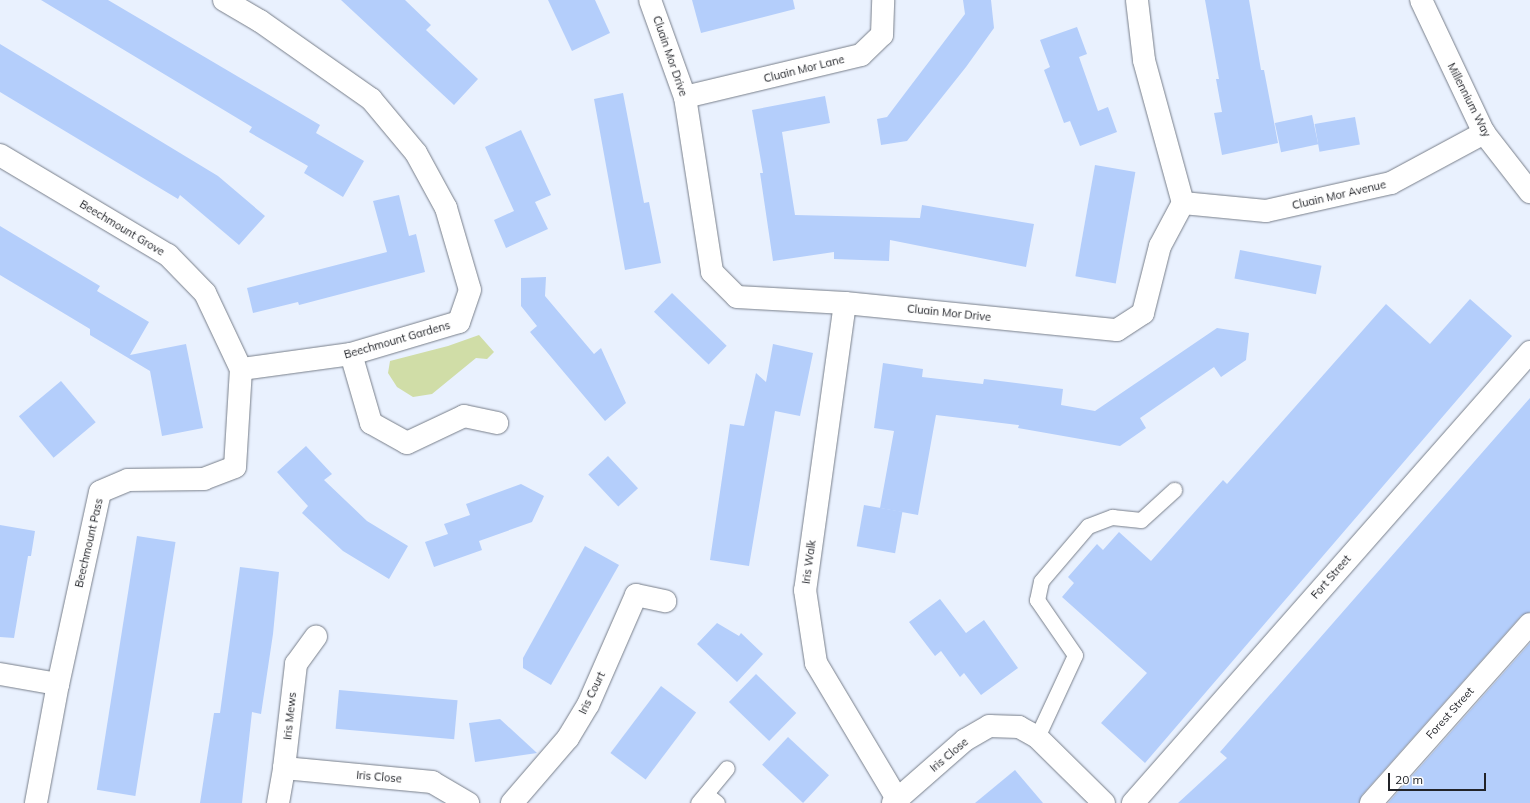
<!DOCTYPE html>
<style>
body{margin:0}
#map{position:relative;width:1530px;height:803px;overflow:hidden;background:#e9f1fe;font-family:Mulish,sans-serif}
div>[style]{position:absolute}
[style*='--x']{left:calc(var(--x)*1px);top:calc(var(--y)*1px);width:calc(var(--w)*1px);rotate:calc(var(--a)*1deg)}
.green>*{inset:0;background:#d0dda7}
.building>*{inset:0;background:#b4cefb;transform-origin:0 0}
.roads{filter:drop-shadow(0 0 1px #787f8a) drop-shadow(0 0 1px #787f8a)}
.lane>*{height:15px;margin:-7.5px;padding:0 7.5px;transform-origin:7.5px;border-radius:7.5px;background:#fff}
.street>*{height:22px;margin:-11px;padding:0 11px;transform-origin:11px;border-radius:11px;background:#fff}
.secondary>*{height:22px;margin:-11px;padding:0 11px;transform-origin:11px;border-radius:11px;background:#fff}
span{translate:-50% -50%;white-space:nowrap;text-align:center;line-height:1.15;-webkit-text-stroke:3px #fefefe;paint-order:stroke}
.street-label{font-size:11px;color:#212328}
.scale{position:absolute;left:1388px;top:773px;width:98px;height:18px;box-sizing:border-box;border:2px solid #212328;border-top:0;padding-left:5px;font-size:12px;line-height:14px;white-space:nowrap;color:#212328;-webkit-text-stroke:3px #fefefe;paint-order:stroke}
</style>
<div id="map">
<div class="green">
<i style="clip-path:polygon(479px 335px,494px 352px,487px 359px,476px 358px,432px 394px,413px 397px,397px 387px,388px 373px,390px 361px,448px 346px)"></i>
</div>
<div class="building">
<i style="clip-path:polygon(41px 0,108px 0,320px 125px,316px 133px,364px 161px,343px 197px,304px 173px,308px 166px,249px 132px,252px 127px)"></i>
<i style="clip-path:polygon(341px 0,405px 0,431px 25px,426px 30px,478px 79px,454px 105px)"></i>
<i style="clip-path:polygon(548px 0,595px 0,610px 33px,572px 51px)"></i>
<i style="clip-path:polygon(692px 0,793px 0,795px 9px,701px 33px)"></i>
<i style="clip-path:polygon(963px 0,991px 0,994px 28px,966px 67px,907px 141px,881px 145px,877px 119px,887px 117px,965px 14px)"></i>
<i style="clip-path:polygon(1205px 0,1249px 0,1261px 70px,1264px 70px,1278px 143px,1222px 155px,1214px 113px,1222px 112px,1216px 79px,1219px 79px)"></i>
<i style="clip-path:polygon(1077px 27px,1087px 54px,1079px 57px,1098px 111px,1108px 107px,1117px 132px,1080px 146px,1070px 121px,1064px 123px,1044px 70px,1050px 67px,1040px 40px)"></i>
<i style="clip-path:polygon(0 44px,218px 176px,265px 216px,239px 245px,180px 195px,178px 199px,0 92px)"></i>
<i style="clip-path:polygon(623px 93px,644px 203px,649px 202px,661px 263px,625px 270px,594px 99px)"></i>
<i style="clip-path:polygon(825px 96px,830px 123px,782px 132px,795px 215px,920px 218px,922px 205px,1034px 224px,1026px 267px,890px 240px,889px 261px,834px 259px,834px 252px,773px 261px,760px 173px,763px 173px,752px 110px)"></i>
<i style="left:1312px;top:115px;width:30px;height:38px;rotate:78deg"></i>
<i style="left:1355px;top:117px;width:28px;height:41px;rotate:80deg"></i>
<i style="clip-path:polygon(521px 130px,551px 195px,535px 202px,548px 229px,506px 248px,494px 220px,514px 211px,485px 147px)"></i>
<i style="left:1095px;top:165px;width:41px;height:113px;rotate:10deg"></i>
<i style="clip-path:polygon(399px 195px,409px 236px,416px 234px,425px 272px,299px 305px,298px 302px,253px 313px,247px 288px,387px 252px,373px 201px)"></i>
<i style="clip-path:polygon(0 226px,100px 286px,97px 291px,149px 322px,130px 355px,186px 344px,203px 428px,162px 436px,150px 371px,90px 335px,90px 329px,0 275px)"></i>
<i style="left:1240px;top:250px;width:83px;height:29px;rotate:11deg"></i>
<i style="clip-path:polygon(546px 277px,545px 296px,594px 354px,601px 348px,626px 403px,605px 421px,530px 332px,537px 326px,521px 306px,521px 278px)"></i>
<i style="left:672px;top:293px;width:76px;height:26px;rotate:44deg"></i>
<i style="clip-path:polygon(1470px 299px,1512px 336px,1145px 763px,1101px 723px,1147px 673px,1062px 597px,1074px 583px,1068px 577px,1097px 544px,1103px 550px,1119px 532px,1151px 561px,1223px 480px,1227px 484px,1386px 304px,1430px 344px)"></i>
<i style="clip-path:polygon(1217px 328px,1249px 333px,1246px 360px,1221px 377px,1214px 367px,1140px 418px,1146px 428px,1120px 446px,1018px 428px,1019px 425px,936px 415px,918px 515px,880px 508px,894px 431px,874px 428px,883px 363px,923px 369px,922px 377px,983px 384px,984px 379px,1063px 389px,1061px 405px,1095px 411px)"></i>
<i style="clip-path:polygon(773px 344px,813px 353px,800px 416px,775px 411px,749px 566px,710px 560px,730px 424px,744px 426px,756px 373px,766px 382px)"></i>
<i style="left:61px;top:381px;width:54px;height:55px;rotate:50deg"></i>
<i style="clip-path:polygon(1530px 398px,1530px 612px,1521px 616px,1362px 795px,1359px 803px,1178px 803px,1227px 758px,1220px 752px)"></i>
<i style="clip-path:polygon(306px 446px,332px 474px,324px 480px,367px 521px,408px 546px,389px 579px,343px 551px,302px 513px,308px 506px,277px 472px)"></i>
<i style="left:608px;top:456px;width:44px;height:27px;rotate:47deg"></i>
<i style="clip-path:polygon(521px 484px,544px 496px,532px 522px,479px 541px,482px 550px,434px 567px,425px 542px,448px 534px,444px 524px,470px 515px,466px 504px)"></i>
<i style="left:864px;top:505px;width:39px;height:42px;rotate:10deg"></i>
<i style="clip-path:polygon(0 525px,35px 531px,31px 556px,28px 556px,14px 638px,0 637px)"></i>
<i style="left:137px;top:536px;width:39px;height:257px;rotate:9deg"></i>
<i style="clip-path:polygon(585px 546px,619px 565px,551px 685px,523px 668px,523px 658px)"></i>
<i style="clip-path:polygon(240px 567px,279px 572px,273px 634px,261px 714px,252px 712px,242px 803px,200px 803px,214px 713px,220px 713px)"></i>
<i style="clip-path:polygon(940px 599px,966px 633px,984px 620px,1018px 668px,981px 695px,964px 673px,960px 677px,941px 651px,935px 656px,909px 622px)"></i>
<i style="clip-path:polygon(717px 623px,739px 636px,741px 633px,763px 654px,737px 682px,697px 644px)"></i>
<i style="clip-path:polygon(1530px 643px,1530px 803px,1388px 803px)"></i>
<i style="left:756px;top:674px;width:56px;height:39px;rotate:44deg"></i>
<i style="left:661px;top:686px;width:44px;height:84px;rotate:37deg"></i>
<i style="left:339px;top:690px;width:119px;height:39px;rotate:5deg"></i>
<i style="clip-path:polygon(500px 719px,537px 753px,475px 762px,469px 723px)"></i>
<i style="left:788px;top:737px;width:56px;height:38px;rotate:43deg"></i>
<i style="clip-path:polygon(1015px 770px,1043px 803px,975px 803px)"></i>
</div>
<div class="roads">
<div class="lane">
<i style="--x:1037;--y:737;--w:90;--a:-65.1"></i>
<i style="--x:1075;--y:655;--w:67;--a:-124.6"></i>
<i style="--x:1037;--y:600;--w:19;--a:-78"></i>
<i style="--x:1041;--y:581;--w:72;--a:-49.5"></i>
<i style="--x:1088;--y:526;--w:26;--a:-21"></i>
<i style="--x:1112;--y:517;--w:29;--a:6"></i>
<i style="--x:1141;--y:520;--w:45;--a:-42.3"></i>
<i style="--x:706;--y:794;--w:14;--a:39"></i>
<i style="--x:698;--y:803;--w:45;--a:-50.4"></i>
</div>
<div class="street">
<i style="--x:224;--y:0;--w:42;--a:30.3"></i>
<i style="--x:260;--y:21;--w:136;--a:35.1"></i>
<i style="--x:371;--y:99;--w:70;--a:50.2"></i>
<i style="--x:416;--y:153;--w:63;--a:61.4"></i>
<i style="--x:446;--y:208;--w:85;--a:73.7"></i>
<i style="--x:470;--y:290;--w:34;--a:109"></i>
<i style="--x:459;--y:322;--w:113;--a:163.5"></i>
<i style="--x:351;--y:354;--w:111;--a:172.2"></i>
<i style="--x:650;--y:0;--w:103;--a:70.2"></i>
<i style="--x:685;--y:97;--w:177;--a:81.2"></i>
<i style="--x:712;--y:272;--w:35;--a:45"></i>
<i style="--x:737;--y:297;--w:108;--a:3.2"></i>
<i style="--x:845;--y:303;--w:273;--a:5.7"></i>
<i style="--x:1117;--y:330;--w:31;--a:-33"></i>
<i style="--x:1143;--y:313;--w:69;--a:-75.8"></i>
<i style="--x:1160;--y:246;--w:49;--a:-61.9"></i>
<i style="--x:1183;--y:203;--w:148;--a:-105.3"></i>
<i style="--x:1144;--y:60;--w:60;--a:-96.7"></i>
<i style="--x:685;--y:97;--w:181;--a:-13.4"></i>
<i style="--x:861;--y:55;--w:29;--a:-44"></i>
<i style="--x:882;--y:35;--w:35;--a:-88"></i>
<i style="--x:0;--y:155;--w:196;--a:30.8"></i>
<i style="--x:168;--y:255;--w:53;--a:45.8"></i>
<i style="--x:205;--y:293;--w:84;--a:64.7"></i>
<i style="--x:241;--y:369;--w:98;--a:93.5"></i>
<i style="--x:235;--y:467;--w:33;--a:159"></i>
<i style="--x:204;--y:479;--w:76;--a:179.2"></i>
<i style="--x:128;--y:480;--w:30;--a:157"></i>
<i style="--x:100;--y:492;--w:197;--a:102.3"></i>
<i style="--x:58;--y:684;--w:121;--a:100.5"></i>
<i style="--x:1183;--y:203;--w:83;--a:5.5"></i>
<i style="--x:1266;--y:211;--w:128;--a:-12.6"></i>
<i style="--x:1391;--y:183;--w:106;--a:-28.3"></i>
<i style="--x:845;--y:303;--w:290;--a:97.9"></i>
<i style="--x:805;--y:590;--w:74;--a:81.4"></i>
<i style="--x:816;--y:663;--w:158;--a:59.2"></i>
<i style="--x:351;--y:354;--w:72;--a:73.8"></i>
<i style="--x:371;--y:423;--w:41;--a:29.1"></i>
<i style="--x:407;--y:443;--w:63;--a:-25.3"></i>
<i style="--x:464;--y:416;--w:34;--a:12"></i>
<i style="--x:0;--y:674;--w:59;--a:9.8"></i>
<i style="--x:284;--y:768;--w:149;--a:5.4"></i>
<i style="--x:432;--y:782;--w:42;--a:30.3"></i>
<i style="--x:278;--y:803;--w:36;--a:-80"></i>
<i style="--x:284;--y:768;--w:105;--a:-83.4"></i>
<i style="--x:296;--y:664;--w:34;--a:-54"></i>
<i style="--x:512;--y:803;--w:86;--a:-49.3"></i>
<i style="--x:568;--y:738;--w:39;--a:-59"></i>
<i style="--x:588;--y:705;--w:120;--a:-66.4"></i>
<i style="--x:636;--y:595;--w:30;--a:12"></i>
<i style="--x:893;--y:803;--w:96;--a:-41.2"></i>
<i style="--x:965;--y:740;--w:28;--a:-30"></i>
<i style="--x:989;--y:726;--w:30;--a:2"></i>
<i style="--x:1019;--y:727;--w:21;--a:29"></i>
<i style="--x:1037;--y:737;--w:94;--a:44.6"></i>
<i style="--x:1133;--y:803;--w:601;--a:-48.64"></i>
<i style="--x:1371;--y:803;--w:239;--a:-48.4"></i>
</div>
<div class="secondary">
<i style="--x:1421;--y:0;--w:147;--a:64.7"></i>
<i style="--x:1484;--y:133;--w:75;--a:52.1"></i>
</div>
</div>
<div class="street-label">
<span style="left:670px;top:56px;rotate:71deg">Cluain Mor Drive</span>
<span style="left:804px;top:69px;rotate:-14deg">Cluain Mor Lane</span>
<span style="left:1469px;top:100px;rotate:63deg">Millennium Way</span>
<span style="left:1339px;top:195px;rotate:-13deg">Cluain Mor Avenue</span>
<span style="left:122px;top:228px;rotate:31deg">Beechmount Grove</span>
<span style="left:949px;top:313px;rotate:6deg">Cluain Mor Drive</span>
<span style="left:397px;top:340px;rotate:-16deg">Beechmount Gardens</span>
<span style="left:89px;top:543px;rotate:-77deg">Beechmount Pass</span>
<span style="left:809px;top:562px;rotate:-82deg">Iris Walk</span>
<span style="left:1331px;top:577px;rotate:-49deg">Fort Street</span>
<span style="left:592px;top:693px;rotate:-64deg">Iris Court</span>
<span style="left:1450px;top:713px;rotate:-48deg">Forest Street</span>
<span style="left:290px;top:716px;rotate:-84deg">Iris Mews</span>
<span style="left:949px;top:755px;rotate:-40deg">Iris Close</span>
<span style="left:379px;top:777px;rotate:5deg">Iris Close</span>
</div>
<div class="scale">20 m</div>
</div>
